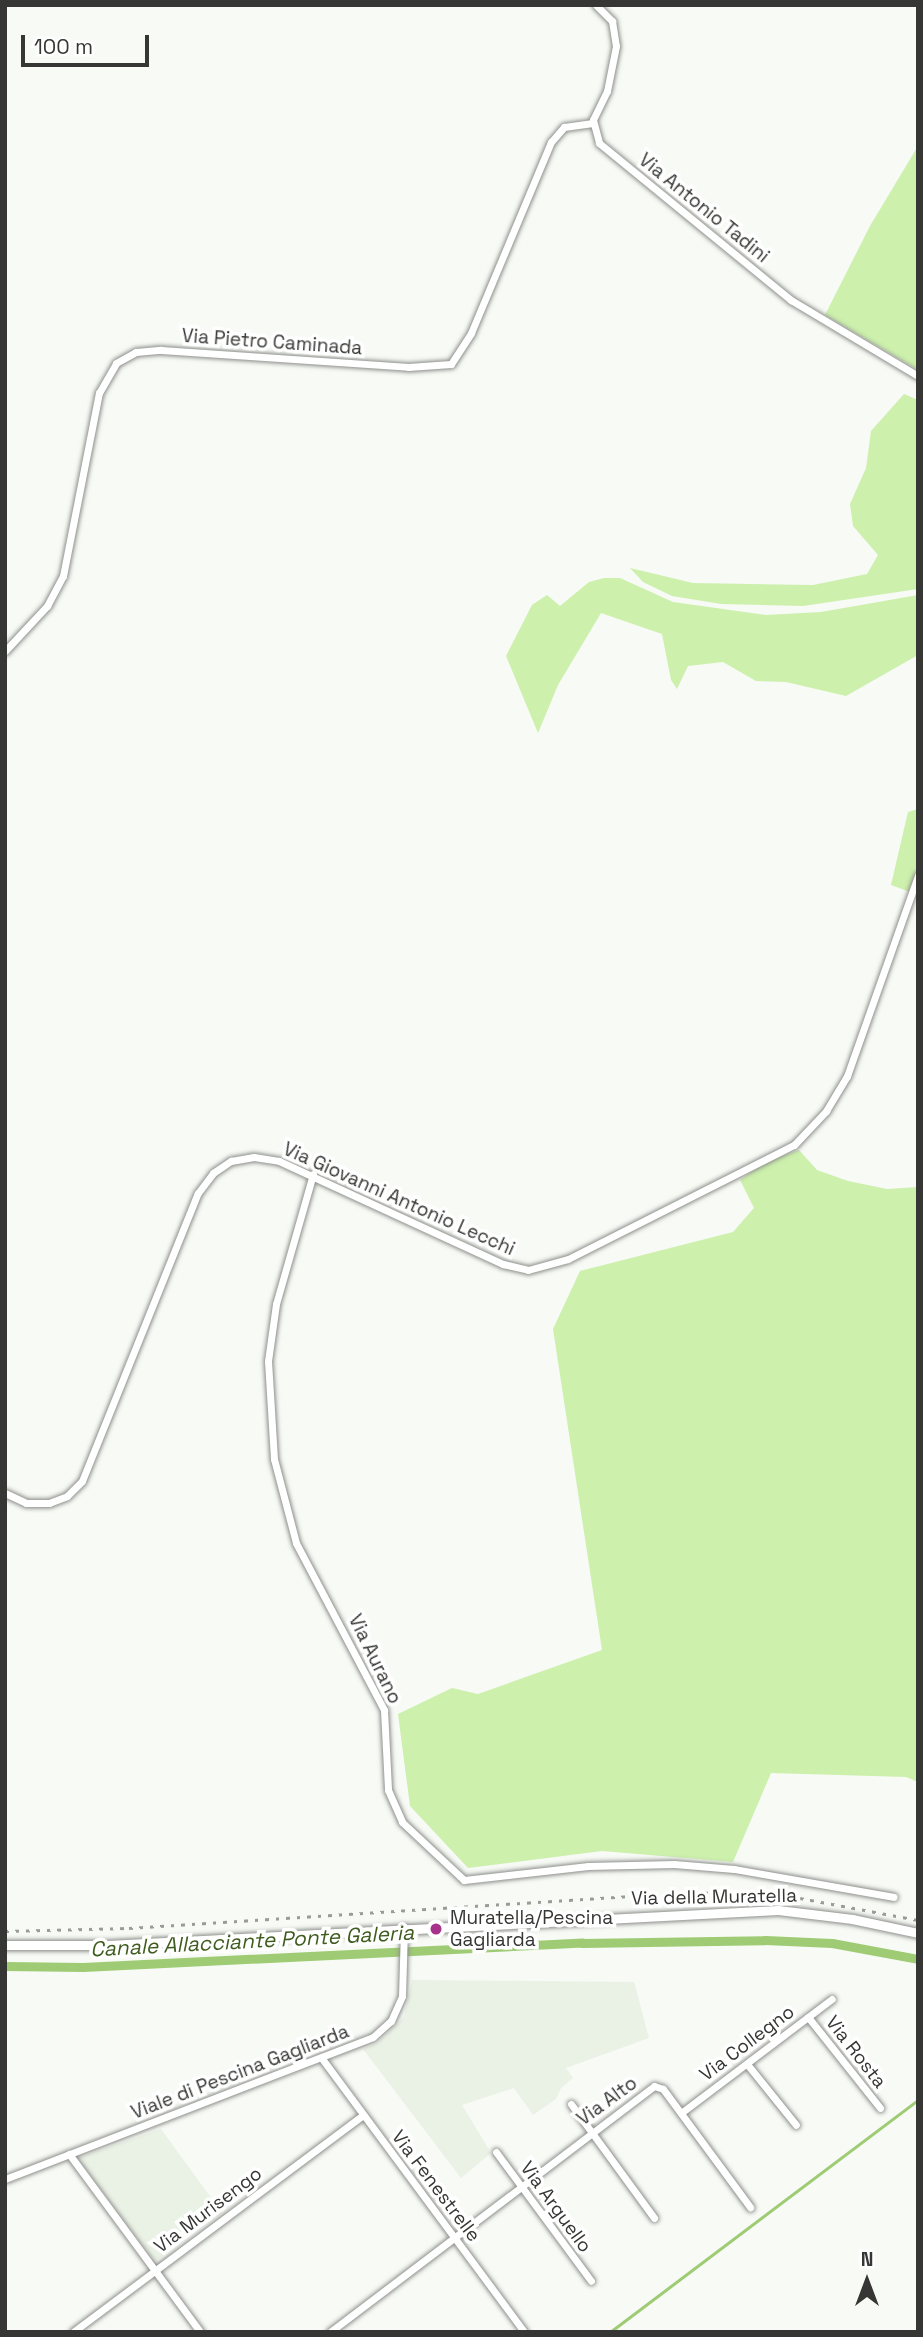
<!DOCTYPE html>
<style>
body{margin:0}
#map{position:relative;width:923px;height:2337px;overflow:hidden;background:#f7faf5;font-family:"Space Grotesk",sans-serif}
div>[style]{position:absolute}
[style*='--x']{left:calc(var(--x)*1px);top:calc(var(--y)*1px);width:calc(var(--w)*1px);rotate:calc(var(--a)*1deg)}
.built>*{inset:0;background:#eaf1e5}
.green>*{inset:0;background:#cdf0ad}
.stream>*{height:2.5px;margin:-1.25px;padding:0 1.25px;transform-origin:1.25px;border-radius:1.25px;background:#9ecb73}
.canal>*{height:9px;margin:-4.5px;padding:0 4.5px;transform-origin:4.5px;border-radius:4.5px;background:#9ecb73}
.roads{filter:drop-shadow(0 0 2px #8e908c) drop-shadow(0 0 2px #8e908c)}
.minor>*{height:7px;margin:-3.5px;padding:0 3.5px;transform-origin:3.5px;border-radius:3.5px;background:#fff}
.tertiary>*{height:9px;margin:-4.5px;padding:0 4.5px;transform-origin:4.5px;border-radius:4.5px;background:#fff}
.rail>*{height:2.5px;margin-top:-1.25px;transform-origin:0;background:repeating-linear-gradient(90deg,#9a9c99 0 3.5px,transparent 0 10.5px)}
.dots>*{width:19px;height:19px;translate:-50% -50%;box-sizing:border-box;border:4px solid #fff;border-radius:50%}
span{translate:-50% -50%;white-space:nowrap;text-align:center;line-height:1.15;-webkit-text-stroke:7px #fff;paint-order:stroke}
.street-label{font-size:19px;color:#363735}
.poi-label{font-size:19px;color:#363735}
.left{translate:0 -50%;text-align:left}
.water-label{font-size:21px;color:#3f5c1f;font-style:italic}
.frame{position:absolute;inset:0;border:7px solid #363735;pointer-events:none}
.north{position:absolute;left:832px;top:2246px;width:70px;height:70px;-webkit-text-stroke:5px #fff;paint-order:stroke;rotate:0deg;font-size:19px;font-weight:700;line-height:28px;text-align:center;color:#363735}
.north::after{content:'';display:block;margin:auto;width:24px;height:32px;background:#363735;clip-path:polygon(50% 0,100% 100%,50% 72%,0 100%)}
.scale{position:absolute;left:21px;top:35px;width:128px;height:32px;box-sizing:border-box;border:4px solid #363735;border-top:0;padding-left:9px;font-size:21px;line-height:24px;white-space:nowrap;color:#363735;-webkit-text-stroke:5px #fff;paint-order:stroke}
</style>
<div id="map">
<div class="built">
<i style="clip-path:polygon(412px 1980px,634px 1982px,649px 2038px,566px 2068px,573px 2078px,561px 2088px,556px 2099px,533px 2115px,514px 2088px,462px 2105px,491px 2153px,461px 2178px,363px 2049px,377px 2043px,404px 2017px)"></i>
<i style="clip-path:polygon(161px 2129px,222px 2213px,155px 2261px,77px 2158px)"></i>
</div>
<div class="green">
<i style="clip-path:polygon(918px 146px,918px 370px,825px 315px,870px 226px)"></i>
<i style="clip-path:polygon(904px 394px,918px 400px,918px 589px,803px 606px,721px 604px,672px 596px,643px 582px,630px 568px,693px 583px,813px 585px,867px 574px,878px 555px,853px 526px,850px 504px,866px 468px,871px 431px)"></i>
<i style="clip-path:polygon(604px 578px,620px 578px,673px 602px,766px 615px,821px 612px,918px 595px,918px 655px,846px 696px,786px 682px,756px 681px,723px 662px,688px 666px,677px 689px,671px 680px,662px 634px,601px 613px,558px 685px,538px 733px,506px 656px,532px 605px,547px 595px,560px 606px,589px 582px)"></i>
<i style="clip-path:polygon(918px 809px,918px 869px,910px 892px,891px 885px,908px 812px)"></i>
<i style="clip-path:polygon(799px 1150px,817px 1170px,848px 1181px,887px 1189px,918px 1187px,918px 1782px,906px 1777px,771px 1773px,733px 1862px,602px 1851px,468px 1868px,410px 1806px,398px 1714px,452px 1688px,478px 1694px,602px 1650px,553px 1329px,580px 1271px,733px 1232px,754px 1208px,740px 1180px,766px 1162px)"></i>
</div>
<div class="stream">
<i style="--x:610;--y:2332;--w:386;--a:-37"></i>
</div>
<div class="canal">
<i style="--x:5;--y:1966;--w:78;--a:0.7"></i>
<i style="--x:83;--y:1967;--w:500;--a:-2.8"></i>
<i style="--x:582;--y:1943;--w:183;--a:-0.9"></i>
<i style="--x:765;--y:1940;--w:67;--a:2.6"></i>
<i style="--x:832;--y:1943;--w:87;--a:10.5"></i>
</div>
<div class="roads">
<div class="minor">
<i style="--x:596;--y:5;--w:23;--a:45"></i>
<i style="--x:612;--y:21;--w:25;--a:81"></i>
<i style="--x:616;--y:46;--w:46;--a:101.3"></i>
<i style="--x:607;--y:91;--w:32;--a:116"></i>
<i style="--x:593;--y:120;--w:24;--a:75"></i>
<i style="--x:599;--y:143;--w:248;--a:39.3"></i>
<i style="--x:791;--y:300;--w:148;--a:30.9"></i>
<i style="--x:5;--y:651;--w:62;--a:-47"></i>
<i style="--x:47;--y:606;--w:34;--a:-62"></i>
<i style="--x:63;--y:576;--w:187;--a:-78.9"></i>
<i style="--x:99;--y:393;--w:34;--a:-60"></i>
<i style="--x:116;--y:363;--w:23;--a:-29"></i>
<i style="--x:136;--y:352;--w:25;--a:-5"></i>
<i style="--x:161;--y:350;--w:248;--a:3.9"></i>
<i style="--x:408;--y:367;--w:43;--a:-4"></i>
<i style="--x:451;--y:364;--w:37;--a:-57"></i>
<i style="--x:471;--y:333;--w:207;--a:-67.3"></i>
<i style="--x:551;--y:142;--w:20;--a:-49"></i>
<i style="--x:564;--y:127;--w:29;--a:-8"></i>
<i style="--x:313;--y:1174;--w:135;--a:105.9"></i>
<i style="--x:276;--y:1304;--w:58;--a:98"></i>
<i style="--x:268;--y:1361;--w:98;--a:86.5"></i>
<i style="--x:274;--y:1459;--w:87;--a:75.3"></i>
<i style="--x:296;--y:1543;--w:189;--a:62.2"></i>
<i style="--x:384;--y:1710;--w:80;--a:87.1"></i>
<i style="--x:388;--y:1790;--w:35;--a:66"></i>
<i style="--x:402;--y:1822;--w:85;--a:43.1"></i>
<i style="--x:464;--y:1880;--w:125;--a:-6.4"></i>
<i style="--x:588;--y:1866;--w:86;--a:-1.3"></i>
<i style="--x:674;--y:1864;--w:60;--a:4.8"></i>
<i style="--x:734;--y:1869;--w:162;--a:9.9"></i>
<i style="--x:5;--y:1493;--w:23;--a:25"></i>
<i style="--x:26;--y:1503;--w:23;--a:0"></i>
<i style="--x:49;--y:1503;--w:19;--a:-21"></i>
<i style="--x:67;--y:1496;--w:21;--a:-45"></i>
<i style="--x:82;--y:1481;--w:310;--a:-68.1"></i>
<i style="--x:198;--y:1193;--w:25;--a:-53"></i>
<i style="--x:213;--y:1173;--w:22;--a:-34"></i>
<i style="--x:231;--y:1161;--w:23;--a:-10"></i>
<i style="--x:254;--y:1157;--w:25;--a:9"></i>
<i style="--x:279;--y:1161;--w:247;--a:24.7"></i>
<i style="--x:503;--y:1264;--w:26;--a:13"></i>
<i style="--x:528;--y:1270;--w:41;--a:-15.4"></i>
<i style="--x:568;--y:1259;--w:253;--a:-26.8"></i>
<i style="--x:794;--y:1145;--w:47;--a:-46.7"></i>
<i style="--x:826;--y:1111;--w:41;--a:-59"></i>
<i style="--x:847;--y:1076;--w:213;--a:-70.5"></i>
<i style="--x:808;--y:2017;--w:116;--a:51.6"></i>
<i style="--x:323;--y:2060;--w:338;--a:53.5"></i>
<i style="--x:747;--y:2064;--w:78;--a:51.2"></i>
<i style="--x:571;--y:2104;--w:141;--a:53.9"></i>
<i style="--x:681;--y:2113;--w:189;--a:-37.1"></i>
<i style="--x:496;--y:2152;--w:160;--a:53.6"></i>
<i style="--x:69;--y:2154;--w:221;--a:53.6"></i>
<i style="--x:5;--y:2179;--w:394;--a:-21.1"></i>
<i style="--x:373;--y:2037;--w:24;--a:-42"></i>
<i style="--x:391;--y:2021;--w:27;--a:-66"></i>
<i style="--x:402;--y:1996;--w:69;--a:-88.3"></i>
<i style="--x:73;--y:2332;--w:362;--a:-36.8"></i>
<i style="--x:330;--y:2332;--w:407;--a:-37.2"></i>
<i style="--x:654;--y:2086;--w:9;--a:18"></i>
<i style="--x:663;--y:2089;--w:147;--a:53.6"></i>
</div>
<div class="tertiary">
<i style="--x:5;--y:1945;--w:103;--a:0"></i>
<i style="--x:108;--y:1945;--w:671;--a:-2.99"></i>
<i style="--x:778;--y:1910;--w:75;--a:6.9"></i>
<i style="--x:852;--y:1919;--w:67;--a:12"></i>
</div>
</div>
<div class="rail">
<i style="--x:5;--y:1931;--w:124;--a:-1.4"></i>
<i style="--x:129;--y:1928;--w:566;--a:-3.65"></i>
<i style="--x:694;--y:1892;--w:106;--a:3.2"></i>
<i style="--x:800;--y:1898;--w:120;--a:10.6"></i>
</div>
<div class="dots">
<i style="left:436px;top:1929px;background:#a6328c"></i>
</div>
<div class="street-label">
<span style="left:704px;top:208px;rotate:39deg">Via Antonio Tadini</span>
<span style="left:272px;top:342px;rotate:4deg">Via Pietro Caminada</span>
<span style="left:399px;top:1199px;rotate:24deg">Via Giovanni Antonio Lecchi</span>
<span style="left:375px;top:1659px;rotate:64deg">Via Aurano</span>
<span style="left:714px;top:1897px;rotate:-1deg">Via della Muratella</span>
<span style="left:747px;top:2043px;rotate:-37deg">Via Collegno</span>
<span style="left:856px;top:2052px;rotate:52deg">Via Rosta</span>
<span style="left:240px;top:2072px;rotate:-21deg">Viale di Pescina Gagliarda</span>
<span style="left:607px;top:2101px;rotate:-36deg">Via Alto</span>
<span style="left:436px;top:2186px;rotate:53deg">Via Fenestrelle</span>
<span style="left:556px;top:2207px;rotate:54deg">Via Arguello</span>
<span style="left:208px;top:2210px;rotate:-37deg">Via Murisengo</span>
</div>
<div class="poi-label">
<span class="left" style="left:450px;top:1929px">Muratella/Pescina<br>Gagliarda</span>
</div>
<div class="water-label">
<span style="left:252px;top:1941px;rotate:-3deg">Canale Allacciante Ponte Galeria</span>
</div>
<div class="frame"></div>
<div class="north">N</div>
<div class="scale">100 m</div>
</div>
